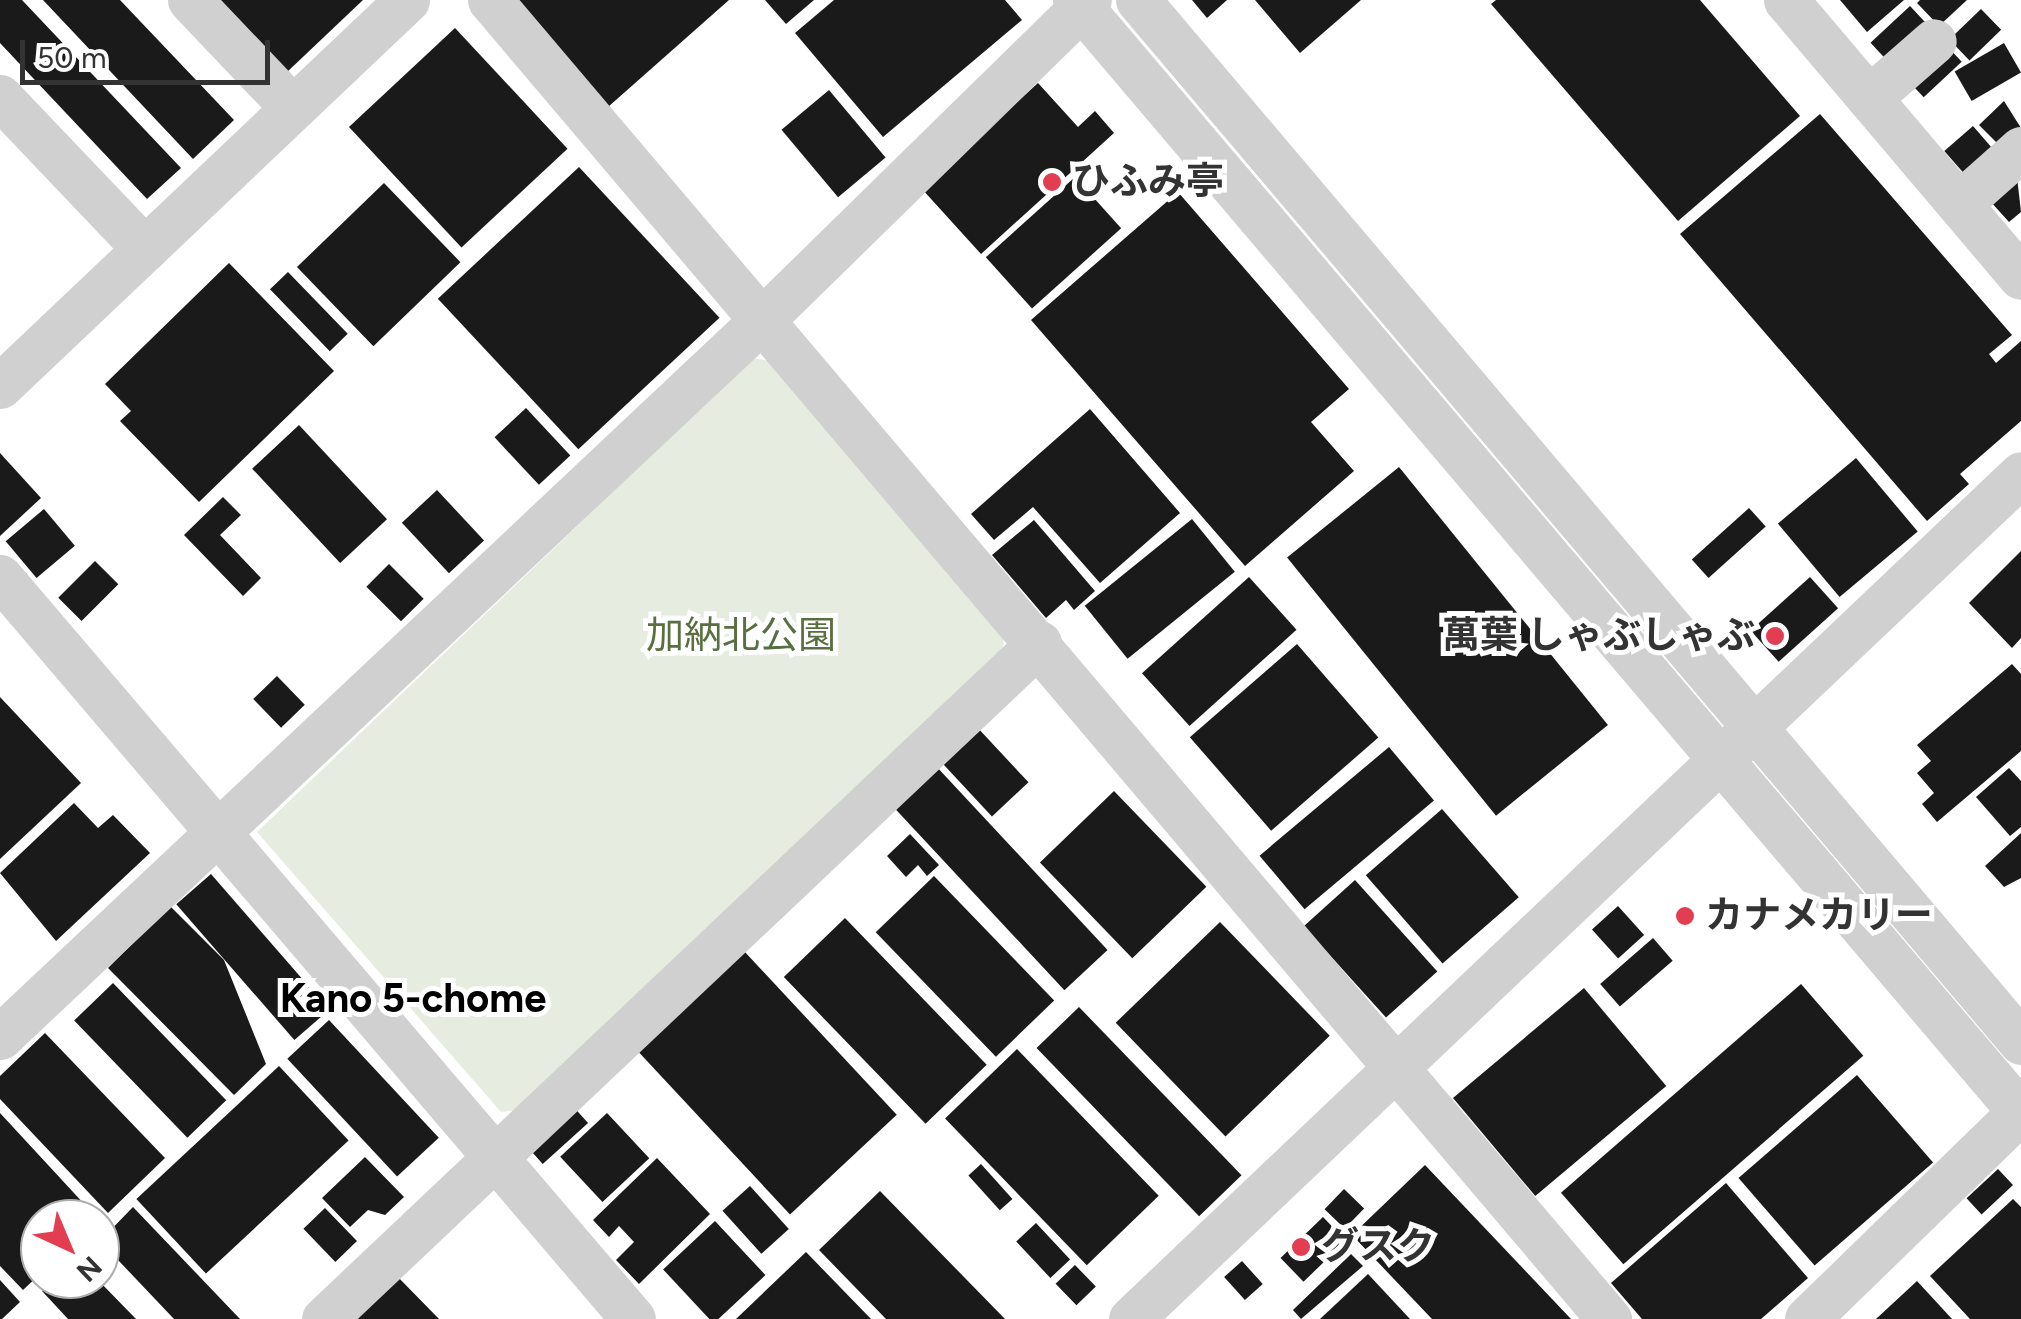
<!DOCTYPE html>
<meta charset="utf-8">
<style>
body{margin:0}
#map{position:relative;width:2021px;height:1319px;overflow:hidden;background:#fff;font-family:Figtree,"Noto Sans JP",sans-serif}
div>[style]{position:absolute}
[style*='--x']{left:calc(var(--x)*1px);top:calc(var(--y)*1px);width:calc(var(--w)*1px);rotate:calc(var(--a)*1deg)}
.green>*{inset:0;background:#e6ecdf}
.building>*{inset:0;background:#1a1a1a;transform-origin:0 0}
.minor>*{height:45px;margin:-22.5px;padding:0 22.5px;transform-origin:22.5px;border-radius:22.5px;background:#d0d0d0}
.dots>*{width:28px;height:28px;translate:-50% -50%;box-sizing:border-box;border:5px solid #fff;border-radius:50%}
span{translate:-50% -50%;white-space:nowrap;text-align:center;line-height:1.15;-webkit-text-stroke:10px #fff;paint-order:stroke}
.poi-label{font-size:38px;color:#333;font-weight:700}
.left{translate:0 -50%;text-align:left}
.right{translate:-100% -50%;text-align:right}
.park-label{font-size:38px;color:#586f40}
.neighbourhood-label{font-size:40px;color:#000;font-weight:700}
.north{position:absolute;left:20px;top:1199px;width:100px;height:100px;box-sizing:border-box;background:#fff;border:2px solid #adadad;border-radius:50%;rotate:136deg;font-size:28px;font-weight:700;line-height:40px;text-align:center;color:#333}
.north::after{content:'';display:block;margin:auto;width:35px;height:45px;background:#e23d51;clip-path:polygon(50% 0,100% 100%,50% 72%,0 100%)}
.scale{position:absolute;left:20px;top:40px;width:250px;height:45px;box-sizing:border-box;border:5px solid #333;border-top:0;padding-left:12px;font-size:30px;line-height:35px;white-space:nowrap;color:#333;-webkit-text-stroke:8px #fff;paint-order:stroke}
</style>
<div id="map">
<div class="green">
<i style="clip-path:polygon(753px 358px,775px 362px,1004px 630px,1003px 655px,521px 1110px,501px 1112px,257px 832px)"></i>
</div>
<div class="building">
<i style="clip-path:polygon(0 0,22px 0,181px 168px,147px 199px,0 43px)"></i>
<i style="clip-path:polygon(43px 0,120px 0,234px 120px,193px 159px)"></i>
<i style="clip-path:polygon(217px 0,363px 0,286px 73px)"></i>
<i style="clip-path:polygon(514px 0,729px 0,608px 107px)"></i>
<i style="clip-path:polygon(765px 0,814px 0,786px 24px)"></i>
<i style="clip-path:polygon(834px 0,1005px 0,1022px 20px,883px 137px,795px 33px)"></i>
<i style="clip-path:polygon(1192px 0,1227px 0,1207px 18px)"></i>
<i style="clip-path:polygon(1255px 0,1361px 0,1300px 53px)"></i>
<i style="clip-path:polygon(1496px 0,1700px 0,1800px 116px,1678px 221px,1491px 4px)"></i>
<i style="clip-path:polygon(1840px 0,1904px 0,1867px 32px)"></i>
<i style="clip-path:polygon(1967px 0,1939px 26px,1917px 3px,1920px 0)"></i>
<i style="left:1910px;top:6px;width:25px;height:54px;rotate:47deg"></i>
<i style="left:1981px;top:9px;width:29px;height:44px;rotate:46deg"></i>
<i style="left:455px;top:28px;width:165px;height:145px;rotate:47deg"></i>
<i style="left:2004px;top:43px;width:34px;height:57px;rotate:60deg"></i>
<i style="left:1946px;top:45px;width:23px;height:52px;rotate:47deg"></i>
<i style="clip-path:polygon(1038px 83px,1078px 127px,1095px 111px,1114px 133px,981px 254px,922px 189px)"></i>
<i style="left:829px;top:90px;width:88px;height:62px;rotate:50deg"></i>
<i style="clip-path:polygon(2004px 101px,2021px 128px,2001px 147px,1979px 125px)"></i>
<i style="clip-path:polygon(1820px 114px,2012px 335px,1989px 354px,1996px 363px,2021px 341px,2021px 421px,1960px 474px,1969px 484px,1927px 521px,1680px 234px)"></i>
<i style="left:1973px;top:126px;width:29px;height:38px;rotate:49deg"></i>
<i style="left:579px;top:167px;width:206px;height:193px;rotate:47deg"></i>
<i style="left:1075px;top:177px;width:69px;height:120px;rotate:48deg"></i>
<i style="clip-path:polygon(2017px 177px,2021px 212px,2009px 222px,1990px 201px)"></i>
<i style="left:384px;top:183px;width:110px;height:121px;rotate:46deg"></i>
<i style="clip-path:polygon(1178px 192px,1349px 389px,1311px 422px,1354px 471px,1245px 566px,1031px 320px)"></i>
<i style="clip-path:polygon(229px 263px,334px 371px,199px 502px,120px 421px,131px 411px,105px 384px)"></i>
<i style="left:288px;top:272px;width:86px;height:25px;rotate:46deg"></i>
<i style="left:526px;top:408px;width:65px;height:43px;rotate:47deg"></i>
<i style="clip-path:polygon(1090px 409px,1180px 513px,1100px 583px,1033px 507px,994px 540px,971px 514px)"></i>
<i style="left:299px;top:425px;width:129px;height:64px;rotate:47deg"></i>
<i style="clip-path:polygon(0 453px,41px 498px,0 536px)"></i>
<i style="left:1856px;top:458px;width:96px;height:102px;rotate:50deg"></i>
<i style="left:1399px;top:467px;width:332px;height:144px;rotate:51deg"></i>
<i style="left:437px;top:490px;width:69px;height:48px;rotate:47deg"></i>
<i style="clip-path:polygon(223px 497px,241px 515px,220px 535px,261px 578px,243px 596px,184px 535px)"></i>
<i style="left:1749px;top:508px;width:25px;height:77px;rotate:48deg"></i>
<i style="left:44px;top:509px;width:48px;height:50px;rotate:50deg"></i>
<i style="left:1192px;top:519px;width:68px;height:138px;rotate:51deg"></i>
<i style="clip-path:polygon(1034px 520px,1095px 591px,1074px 610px,1066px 600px,1046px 618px,992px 555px)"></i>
<i style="clip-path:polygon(2021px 551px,2021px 638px,2012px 648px,1969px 603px)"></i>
<i style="left:95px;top:561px;width:33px;height:52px;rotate:45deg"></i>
<i style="left:389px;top:564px;width:49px;height:32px;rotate:45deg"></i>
<i style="left:1249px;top:577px;width:71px;height:144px;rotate:48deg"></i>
<i style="left:1810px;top:577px;width:42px;height:80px;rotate:48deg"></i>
<i style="left:1297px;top:644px;width:124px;height:142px;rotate:49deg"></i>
<i style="clip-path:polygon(2012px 664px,2021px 674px,2021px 751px,1937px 822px,1922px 804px,1934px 793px,1917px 773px,1931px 761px,1917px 745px)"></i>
<i style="left:277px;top:676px;width:40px;height:33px;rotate:46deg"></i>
<i style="clip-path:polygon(0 697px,81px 783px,0 859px)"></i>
<i style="left:976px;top:726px;width:77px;height:50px;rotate:47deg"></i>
<i style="left:1389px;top:747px;width:70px;height:169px;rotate:50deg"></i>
<i style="left:935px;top:765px;width:253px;height:59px;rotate:47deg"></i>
<i style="clip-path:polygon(2009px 768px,2021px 781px,2021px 827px,2010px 836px,1976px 797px)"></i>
<i style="left:1114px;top:791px;width:133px;height:103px;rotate:46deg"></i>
<i style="clip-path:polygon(74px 803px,98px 828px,113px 815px,150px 853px,56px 941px,0 873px)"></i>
<i style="left:1442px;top:809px;width:117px;height:101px;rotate:49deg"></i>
<i style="clip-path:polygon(2021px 833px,2021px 878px,2004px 887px,1985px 866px)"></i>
<i style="clip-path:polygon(910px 834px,939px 865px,927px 876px,918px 865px,906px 877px,887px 856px)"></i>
<i style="left:211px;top:874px;width:180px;height:46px;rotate:49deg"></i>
<i style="left:934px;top:876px;width:173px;height:81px;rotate:46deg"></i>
<i style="left:1355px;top:880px;width:123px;height:69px;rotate:48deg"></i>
<i style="clip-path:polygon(170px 906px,224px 960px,266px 1064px,234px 1095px,108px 968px)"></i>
<i style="left:1618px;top:906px;width:39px;height:35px;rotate:48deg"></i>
<i style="left:845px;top:918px;width:204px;height:85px;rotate:46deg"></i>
<i style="left:1220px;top:922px;width:158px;height:145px;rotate:46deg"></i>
<i style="left:1653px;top:938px;width:30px;height:70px;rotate:49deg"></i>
<i style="left:744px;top:951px;width:224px;height:146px;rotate:47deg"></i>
<i style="left:113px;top:983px;width:163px;height:54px;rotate:46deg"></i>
<i style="left:1801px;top:984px;width:95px;height:318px;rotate:49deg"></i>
<i style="left:1584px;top:988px;width:128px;height:171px;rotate:50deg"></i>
<i style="left:1079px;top:1007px;width:234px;height:59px;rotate:46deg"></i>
<i style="left:329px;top:1020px;width:161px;height:57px;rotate:47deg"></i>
<i style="clip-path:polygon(45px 1033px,165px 1158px,108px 1213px,0 1099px,0 1076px)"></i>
<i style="left:1017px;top:1049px;width:204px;height:100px;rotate:46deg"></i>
<i style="left:279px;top:1066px;width:102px;height:195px;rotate:47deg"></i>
<i style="left:1857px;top:1075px;width:116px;height:157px;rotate:49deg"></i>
<i style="left:570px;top:1103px;width:27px;height:61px;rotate:48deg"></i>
<i style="clip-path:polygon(0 1113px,98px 1219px,40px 1219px,40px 1274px,23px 1290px,0 1266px)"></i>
<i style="left:607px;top:1113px;width:62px;height:64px;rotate:47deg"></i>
<i style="clip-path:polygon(365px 1157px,404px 1197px,385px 1215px,368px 1210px,350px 1227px,322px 1198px)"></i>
<i style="clip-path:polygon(657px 1158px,710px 1214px,639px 1284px,616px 1260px,634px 1242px,619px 1226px,609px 1237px,593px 1220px)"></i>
<i style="left:981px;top:1164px;width:47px;height:17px;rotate:48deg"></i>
<i style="clip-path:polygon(1425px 1165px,1571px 1319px,1432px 1319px,1352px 1235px)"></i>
<i style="left:1998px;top:1169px;width:22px;height:43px;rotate:47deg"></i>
<i style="clip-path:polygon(1726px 1183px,1808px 1278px,1761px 1319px,1642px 1319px,1611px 1283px)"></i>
<i style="left:750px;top:1186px;width:58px;height:37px;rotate:48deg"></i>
<i style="left:1344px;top:1189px;width:28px;height:28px;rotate:44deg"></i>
<i style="clip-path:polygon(880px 1191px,1005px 1319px,886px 1319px,819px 1250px)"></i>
<i style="clip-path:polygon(2013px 1199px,2021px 1207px,2021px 1319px,1970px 1319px,1930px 1276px)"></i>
<i style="clip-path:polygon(133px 1207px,240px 1319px,174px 1319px,100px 1241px)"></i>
<i style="left:325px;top:1208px;width:46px;height:30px;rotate:46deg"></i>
<i style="left:1323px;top:1217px;width:33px;height:59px;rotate:46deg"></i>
<i style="left:715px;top:1221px;width:74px;height:71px;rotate:47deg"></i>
<i style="left:1036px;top:1223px;width:50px;height:27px;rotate:47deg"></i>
<i style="clip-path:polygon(806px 1252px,871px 1319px,736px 1319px)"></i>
<i style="clip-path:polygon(1351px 1254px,1363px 1266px,1301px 1319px,1293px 1310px)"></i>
<i style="left:1242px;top:1261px;width:31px;height:24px;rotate:48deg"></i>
<i style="left:1075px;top:1265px;width:30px;height:27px;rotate:46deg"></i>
<i style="clip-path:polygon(394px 1273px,439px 1319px,346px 1319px)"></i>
<i style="clip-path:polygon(1368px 1274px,1410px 1319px,1320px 1319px)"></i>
<i style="clip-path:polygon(54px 1279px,97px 1279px,136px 1319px,68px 1319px,42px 1291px)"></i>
<i style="clip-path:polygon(0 1280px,20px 1302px,2px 1319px,0 1319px)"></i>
<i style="clip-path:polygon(1917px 1281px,1952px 1319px,1876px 1319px)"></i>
</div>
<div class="minor">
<i style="--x:190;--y:0;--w:149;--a:46.4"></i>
<i style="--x:490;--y:0;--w:1730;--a:49.69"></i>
<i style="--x:1075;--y:0;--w:1461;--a:49.64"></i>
<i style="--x:1138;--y:0;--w:1366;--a:49.72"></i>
<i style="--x:1786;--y:0;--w:363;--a:49.7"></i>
<i style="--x:0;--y:97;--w:210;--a:46.4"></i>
<i style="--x:1869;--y:98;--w:86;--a:-41.2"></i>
<i style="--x:1959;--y:204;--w:83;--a:-41.6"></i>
<i style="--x:0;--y:386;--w:561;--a:-43.48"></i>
<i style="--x:0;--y:577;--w:975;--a:49.53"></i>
<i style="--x:0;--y:1037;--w:1048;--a:-43.26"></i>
<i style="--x:763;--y:319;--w:456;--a:-44.4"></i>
<i style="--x:324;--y:1319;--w:984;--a:-43.39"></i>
<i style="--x:1131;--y:1319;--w:1227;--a:-43.51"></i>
<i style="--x:1807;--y:1319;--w:298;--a:-44.2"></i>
</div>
<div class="dots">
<i style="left:1052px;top:182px;background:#e23d51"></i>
<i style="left:1775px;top:636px;background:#e23d51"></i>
<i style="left:1685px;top:916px;background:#e23d51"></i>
<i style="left:1301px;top:1247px;background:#e23d51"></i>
</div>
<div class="poi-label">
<span class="left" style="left:1072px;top:182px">ひふみ亭</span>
<span class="right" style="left:1755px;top:636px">萬葉 しゃぶしゃぶ</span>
<span class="left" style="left:1705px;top:916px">カナメカリー</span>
<span class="left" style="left:1321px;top:1247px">グスク</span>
</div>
<div class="park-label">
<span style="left:741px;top:636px">加納北公園</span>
</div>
<div class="neighbourhood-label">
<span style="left:413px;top:998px">Kano 5-chome</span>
</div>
<div class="north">N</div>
<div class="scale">50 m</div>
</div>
